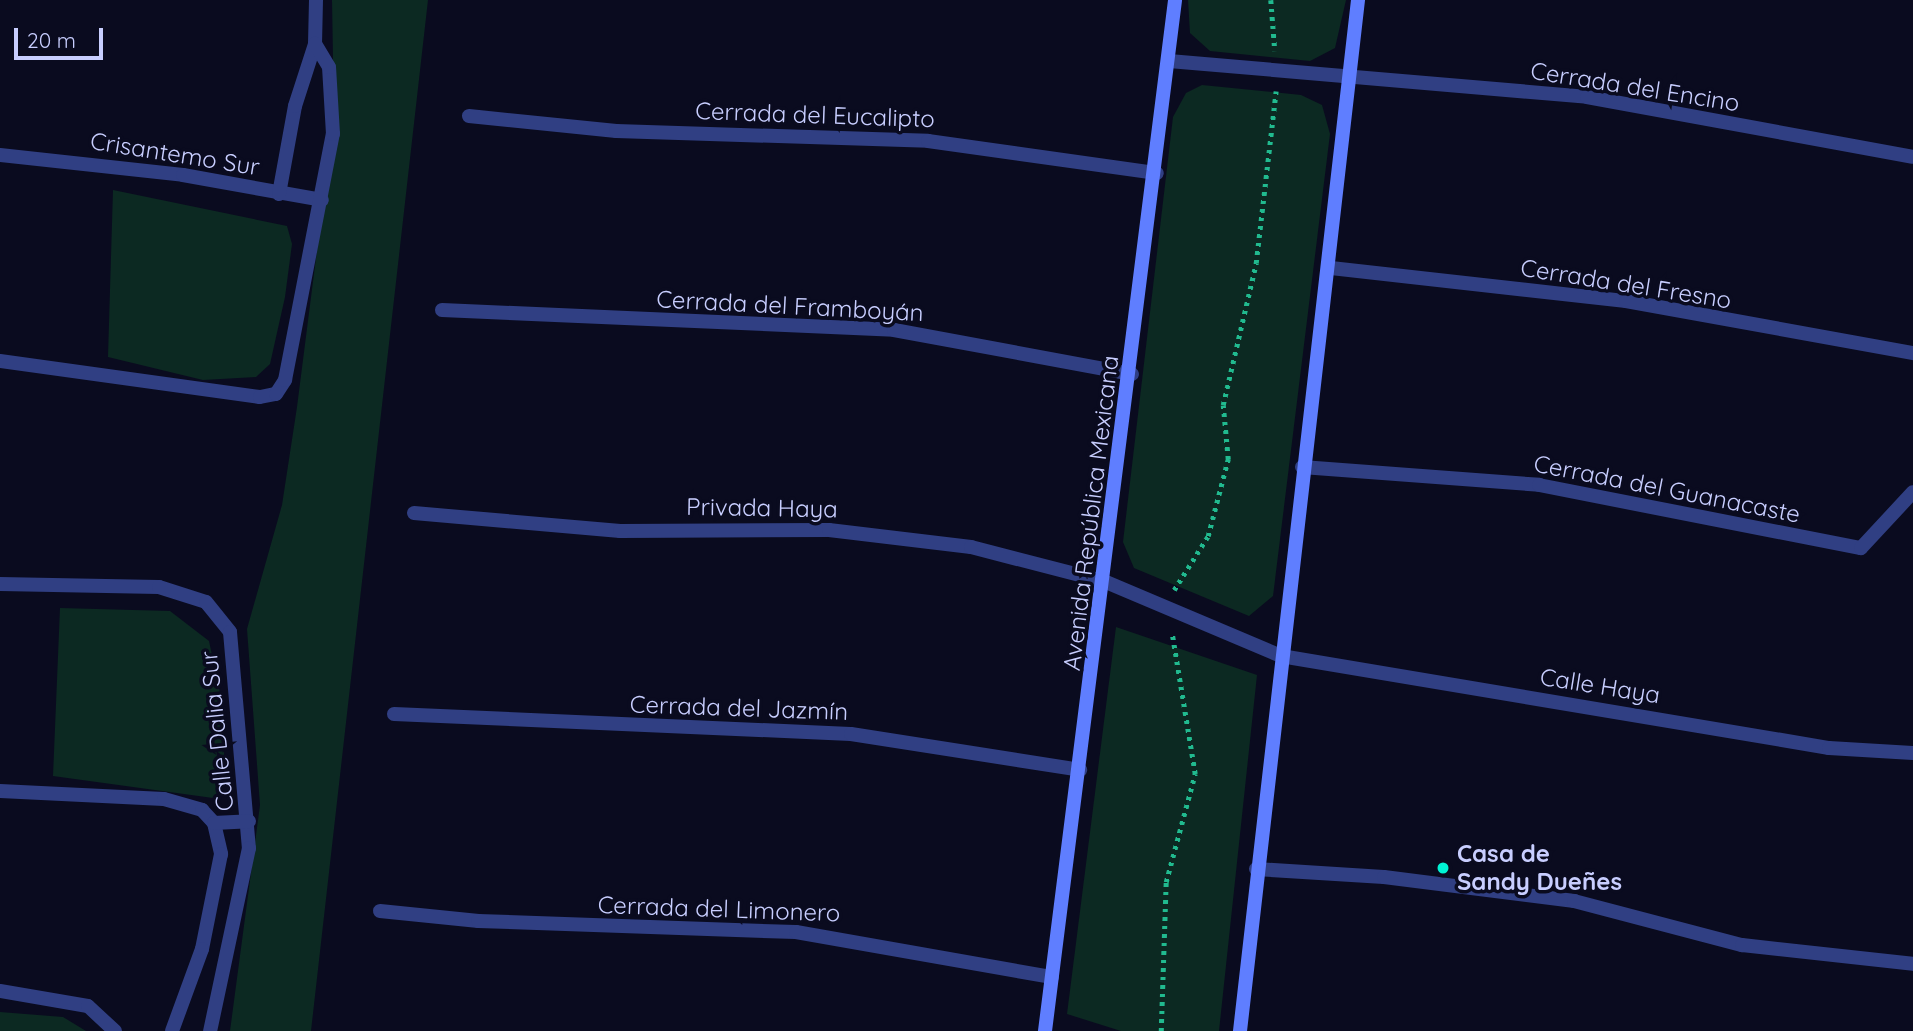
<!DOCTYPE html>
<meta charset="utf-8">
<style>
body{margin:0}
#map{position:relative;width:1913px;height:1031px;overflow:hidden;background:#0a0b1f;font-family:Quicksand,sans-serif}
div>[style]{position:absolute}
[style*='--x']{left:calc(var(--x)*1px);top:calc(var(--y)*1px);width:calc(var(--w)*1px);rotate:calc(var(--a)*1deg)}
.green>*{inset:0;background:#0c2922}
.path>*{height:4.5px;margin-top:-2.25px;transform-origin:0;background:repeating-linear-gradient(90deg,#21ba8f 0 3.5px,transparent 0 8.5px)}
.street>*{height:14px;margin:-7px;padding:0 7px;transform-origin:7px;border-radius:7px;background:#303f83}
.secondary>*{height:14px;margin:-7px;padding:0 7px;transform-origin:7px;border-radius:7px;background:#5f7eff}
.dots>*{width:19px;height:19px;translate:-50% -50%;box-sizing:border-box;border:4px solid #0a0b1f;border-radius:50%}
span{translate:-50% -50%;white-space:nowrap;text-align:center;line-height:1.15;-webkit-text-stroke:7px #0a0b1f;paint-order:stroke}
.street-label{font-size:24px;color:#c8ceff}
.poi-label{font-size:24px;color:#c8ceff;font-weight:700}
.left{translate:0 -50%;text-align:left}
.scale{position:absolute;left:14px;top:28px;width:89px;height:32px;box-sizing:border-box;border:4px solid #c8ceff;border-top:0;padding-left:9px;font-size:21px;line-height:24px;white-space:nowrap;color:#c8ceff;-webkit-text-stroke:5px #0a0b1f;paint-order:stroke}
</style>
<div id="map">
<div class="green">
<i style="clip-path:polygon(332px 0,428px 0,311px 1031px,230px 1031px,260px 805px,247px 629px,282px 505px,297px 407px,334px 117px)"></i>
<i style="clip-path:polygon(1188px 0,1346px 0,1335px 48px,1310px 61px,1210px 51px,1190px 33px)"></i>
<i style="clip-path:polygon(1202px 85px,1301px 95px,1322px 105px,1330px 134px,1273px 596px,1249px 616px,1134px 568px,1123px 542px,1173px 117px,1186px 93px)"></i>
<i style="clip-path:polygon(113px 190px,287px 226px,292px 244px,285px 297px,270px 364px,256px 377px,203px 380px,108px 357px)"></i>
<i style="clip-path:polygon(60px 608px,170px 611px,209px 641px,224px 712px,224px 784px,213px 798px,53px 776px)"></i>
<i style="clip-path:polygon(1116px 627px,1257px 675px,1219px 1031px,1121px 1031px,1067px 1014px)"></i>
<i style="clip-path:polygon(0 1012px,63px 1017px,86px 1031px,0 1031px)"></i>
</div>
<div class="path">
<i style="--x:1271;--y:0;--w:51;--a:85.5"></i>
<i style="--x:1174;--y:590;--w:64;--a:-57.8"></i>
<i style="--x:1208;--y:536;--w:80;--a:-75.4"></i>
<i style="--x:1228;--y:459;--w:54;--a:-95.3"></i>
<i style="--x:1223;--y:405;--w:146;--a:-76.9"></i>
<i style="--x:1256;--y:263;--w:173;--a:-83.4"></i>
<i style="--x:1161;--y:1031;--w:149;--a:-88.1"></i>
<i style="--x:1166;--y:882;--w:112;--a:-75"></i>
<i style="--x:1195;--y:774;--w:143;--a:-99.3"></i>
</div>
<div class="street">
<i style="--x:1169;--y:61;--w:420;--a:4.9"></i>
<i style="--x:1587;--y:97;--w:331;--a:10.4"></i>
<i style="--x:469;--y:116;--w:148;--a:5.8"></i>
<i style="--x:616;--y:131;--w:312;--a:1.8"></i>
<i style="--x:928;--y:141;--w:231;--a:8"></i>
<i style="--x:0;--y:155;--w:184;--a:6.2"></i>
<i style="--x:183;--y:175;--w:141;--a:10.2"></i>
<i style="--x:279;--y:194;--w:89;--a:-79.7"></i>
<i style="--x:295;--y:106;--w:65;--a:-72.1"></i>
<i style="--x:315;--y:44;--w:44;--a:-88.7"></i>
<i style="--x:1331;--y:268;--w:297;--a:6.4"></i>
<i style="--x:1626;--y:301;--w:292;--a:10.3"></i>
<i style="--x:442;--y:310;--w:452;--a:2.5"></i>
<i style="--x:894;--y:330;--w:242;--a:10.5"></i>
<i style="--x:0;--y:361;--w:262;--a:7.9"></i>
<i style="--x:260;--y:397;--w:16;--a:-11"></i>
<i style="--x:276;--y:394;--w:17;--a:-57"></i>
<i style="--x:285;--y:380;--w:251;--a:-79"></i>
<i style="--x:333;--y:134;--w:67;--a:-93.4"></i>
<i style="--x:329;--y:67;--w:27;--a:-121"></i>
<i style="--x:1302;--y:467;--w:238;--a:4.3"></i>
<i style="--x:1539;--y:485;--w:328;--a:11.1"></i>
<i style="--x:1861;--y:548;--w:76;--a:-47.1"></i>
<i style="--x:414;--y:513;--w:207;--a:5"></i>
<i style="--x:620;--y:531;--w:209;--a:-0.3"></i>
<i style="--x:829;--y:530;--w:143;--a:6.8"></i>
<i style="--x:971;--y:547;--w:139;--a:14.5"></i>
<i style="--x:1106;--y:582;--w:190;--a:22.9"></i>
<i style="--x:1281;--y:656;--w:556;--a:9.53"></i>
<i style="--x:1829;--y:748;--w:84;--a:3.4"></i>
<i style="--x:0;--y:584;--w:159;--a:1.1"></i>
<i style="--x:159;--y:587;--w:49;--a:17.7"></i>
<i style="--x:206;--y:602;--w:38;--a:51"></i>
<i style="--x:230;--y:632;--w:217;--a:85"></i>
<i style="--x:249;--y:848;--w:187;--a:102"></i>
<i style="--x:394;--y:714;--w:457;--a:2.5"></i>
<i style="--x:851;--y:734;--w:232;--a:8.9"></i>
<i style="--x:0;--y:791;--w:164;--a:2.8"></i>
<i style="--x:164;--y:799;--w:40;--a:16"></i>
<i style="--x:202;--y:810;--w:18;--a:47"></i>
<i style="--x:214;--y:823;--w:32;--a:77"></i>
<i style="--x:221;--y:854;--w:97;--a:101.3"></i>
<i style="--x:202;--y:949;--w:87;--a:110.1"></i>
<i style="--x:214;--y:823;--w:35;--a:-3"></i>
<i style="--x:1256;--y:869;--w:128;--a:3.6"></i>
<i style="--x:1384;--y:877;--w:192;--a:7.2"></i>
<i style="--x:1574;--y:901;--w:174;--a:14.7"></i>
<i style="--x:1742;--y:945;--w:172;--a:6.3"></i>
<i style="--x:380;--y:911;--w:99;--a:5.8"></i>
<i style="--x:478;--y:921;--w:318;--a:2"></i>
<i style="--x:796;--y:932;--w:260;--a:10"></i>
<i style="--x:0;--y:991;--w:89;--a:9.7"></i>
<i style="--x:88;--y:1006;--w:37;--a:43"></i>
</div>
<div class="secondary">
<i style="--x:1045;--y:1031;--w:1039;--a:-82.81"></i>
<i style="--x:1240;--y:1031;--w:1038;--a:-83.47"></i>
</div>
<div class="dots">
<i style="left:1443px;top:868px;background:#00f3d5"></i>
</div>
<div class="street-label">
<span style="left:1635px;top:87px;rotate:9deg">Cerrada del Encino</span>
<span style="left:815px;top:115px;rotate:2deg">Cerrada del Eucalipto</span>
<span style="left:175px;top:154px;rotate:9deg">Crisantemo Sur</span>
<span style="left:1626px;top:284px;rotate:9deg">Cerrada del Fresno</span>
<span style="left:790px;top:306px;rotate:3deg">Cerrada del Framboyán</span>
<span style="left:1667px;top:489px;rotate:11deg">Cerrada del Guanacaste</span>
<span style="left:762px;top:508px;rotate:1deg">Privada Haya</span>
<span style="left:1091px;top:513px;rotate:-83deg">Avenida República Mexicana</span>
<span style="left:1600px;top:686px;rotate:9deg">Calle Haya</span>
<span style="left:739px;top:708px;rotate:2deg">Cerrada del Jazmín</span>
<span style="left:217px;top:731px;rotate:-96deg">Calle Dalia Sur</span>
<span style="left:719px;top:909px;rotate:2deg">Cerrada del Limonero</span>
</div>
<div class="poi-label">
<span class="left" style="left:1457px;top:868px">Casa de<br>Sandy Dueñes</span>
</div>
<div class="scale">20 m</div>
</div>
